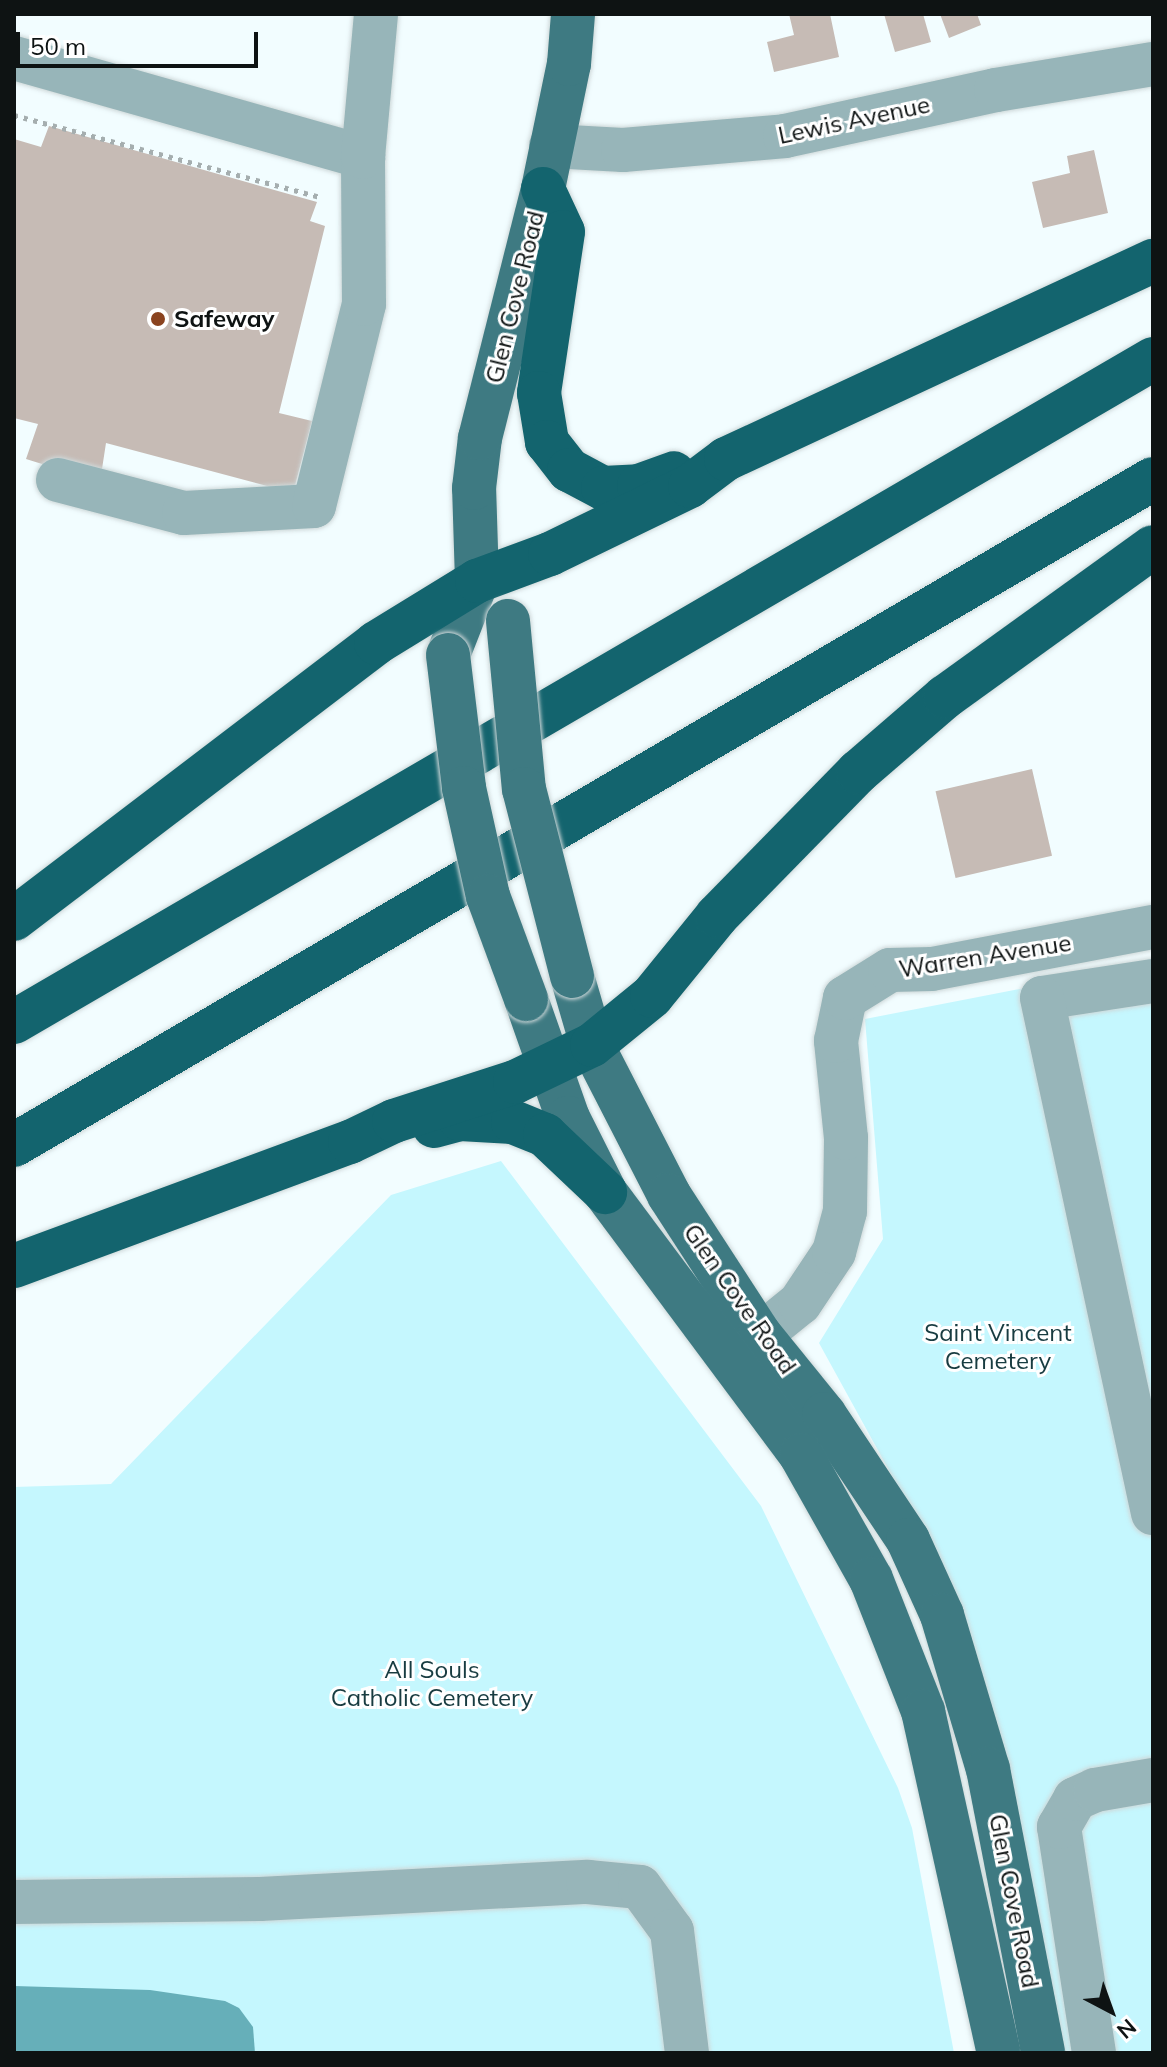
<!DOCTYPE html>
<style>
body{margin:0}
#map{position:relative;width:1167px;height:2067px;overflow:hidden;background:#f2fdff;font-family:Mulish,sans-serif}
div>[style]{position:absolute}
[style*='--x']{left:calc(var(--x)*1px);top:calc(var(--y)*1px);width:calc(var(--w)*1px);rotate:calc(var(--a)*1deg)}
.green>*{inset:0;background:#c5f7fe}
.water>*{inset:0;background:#66afb9}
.building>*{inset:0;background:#c6bbb5;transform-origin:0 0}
.path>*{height:5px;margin-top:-2.5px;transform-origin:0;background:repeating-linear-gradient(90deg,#a5aeaf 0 4px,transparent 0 10px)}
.roads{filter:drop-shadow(0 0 2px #ced8d9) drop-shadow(0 0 2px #ced8d9)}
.minor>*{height:44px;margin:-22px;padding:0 22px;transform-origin:22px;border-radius:22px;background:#97b5b9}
.major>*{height:44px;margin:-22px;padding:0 22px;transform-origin:22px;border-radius:22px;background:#3e7a82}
.highway>*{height:44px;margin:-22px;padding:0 22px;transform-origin:22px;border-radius:22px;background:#13646e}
.bridges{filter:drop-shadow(0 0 2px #ced8d9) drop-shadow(0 0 2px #ced8d9)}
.major-bridge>*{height:44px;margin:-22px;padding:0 22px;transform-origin:22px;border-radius:22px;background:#3e7a82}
.dots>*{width:22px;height:22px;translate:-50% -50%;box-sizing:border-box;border:4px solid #fff;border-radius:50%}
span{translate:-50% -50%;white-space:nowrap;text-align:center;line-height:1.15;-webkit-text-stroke:6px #fff;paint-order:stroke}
.street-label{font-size:24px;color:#0e1313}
.poi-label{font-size:24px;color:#0e1313;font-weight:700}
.left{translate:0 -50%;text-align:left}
.park-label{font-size:24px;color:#183c41}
.frame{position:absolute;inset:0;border:16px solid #0e1313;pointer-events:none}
.north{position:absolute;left:1071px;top:1971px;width:80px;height:80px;-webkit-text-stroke:6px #fff;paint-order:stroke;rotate:139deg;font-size:22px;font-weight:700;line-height:32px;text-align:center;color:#0e1313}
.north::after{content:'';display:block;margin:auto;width:28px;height:36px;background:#0e1313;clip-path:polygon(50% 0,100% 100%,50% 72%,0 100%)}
.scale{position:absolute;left:16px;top:32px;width:242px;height:36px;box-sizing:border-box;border:4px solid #0e1313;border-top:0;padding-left:10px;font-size:24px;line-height:28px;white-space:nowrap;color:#0e1313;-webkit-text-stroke:6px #fff;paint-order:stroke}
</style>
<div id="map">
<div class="green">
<i style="clip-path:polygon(1153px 963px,1153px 2053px,1059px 2053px,946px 1574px,819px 1343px,883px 1239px,865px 1019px)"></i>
<i style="clip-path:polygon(501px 1161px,761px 1506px,898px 1788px,912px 1828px,954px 2053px,14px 2053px,14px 1487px,111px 1484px,391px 1195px)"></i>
</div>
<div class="water">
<i style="clip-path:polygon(14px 1986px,150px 1990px,225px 2001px,239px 2008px,253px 2027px,255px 2053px,14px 2053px)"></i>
</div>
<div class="building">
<i style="clip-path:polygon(789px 14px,830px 14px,839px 57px,774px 72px,767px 42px,794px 35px)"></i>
<i style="clip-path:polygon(884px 14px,923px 14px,931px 42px,895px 52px)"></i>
<i style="clip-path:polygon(940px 14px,977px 14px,981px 25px,949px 38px)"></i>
<i style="clip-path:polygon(49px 126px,317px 202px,310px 221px,325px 226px,279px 413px,312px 421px,293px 493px,106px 443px,100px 482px,26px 459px,38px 424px,14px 418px,14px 139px,41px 147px)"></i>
<i style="clip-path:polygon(1094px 150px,1108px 213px,1043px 228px,1032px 182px,1070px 173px,1067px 156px)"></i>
<i style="left:1032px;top:769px;width:89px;height:99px;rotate:77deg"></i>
</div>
<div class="path">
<i style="--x:14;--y:115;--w:316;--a:15"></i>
</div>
<div class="roads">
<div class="minor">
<i style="--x:14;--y:58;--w:363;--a:15.8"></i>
<i style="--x:551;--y:146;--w:72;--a:3.2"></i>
<i style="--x:623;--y:150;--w:163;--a:-4.9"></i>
<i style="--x:785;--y:136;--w:216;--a:-12.3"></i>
<i style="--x:996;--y:90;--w:159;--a:-9.4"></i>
<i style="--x:58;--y:480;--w:130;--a:14.7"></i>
<i style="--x:184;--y:513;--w:130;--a:-3.1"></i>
<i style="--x:314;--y:506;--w:208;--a:-76.1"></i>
<i style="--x:364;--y:304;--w:147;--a:-90.4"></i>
<i style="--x:363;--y:157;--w:144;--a:-84.8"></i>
<i style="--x:1153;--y:981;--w:112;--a:171.3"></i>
<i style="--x:1042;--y:998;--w:527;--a:77.84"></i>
<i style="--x:732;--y:1358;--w:87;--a:-39"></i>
<i style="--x:800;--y:1303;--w:61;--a:-56.3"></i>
<i style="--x:834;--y:1252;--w:42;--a:-75"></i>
<i style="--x:845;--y:1211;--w:73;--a:-89.2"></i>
<i style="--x:846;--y:1138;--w:98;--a:-95.9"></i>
<i style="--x:836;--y:1041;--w:44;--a:-78.2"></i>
<i style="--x:845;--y:998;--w:53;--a:-31.9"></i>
<i style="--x:890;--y:970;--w:42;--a:-1.4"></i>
<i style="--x:932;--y:969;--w:225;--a:-10.8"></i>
<i style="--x:14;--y:1902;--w:246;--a:-0.7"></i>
<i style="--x:260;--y:1899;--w:328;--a:-3"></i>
<i style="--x:588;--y:1882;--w:52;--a:5.5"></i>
<i style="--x:640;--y:1887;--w:54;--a:54"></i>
<i style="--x:672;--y:1931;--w:123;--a:83"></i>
<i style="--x:1094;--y:2053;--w:229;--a:-98.8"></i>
<i style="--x:1059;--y:1827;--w:32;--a:-60"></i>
<i style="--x:1075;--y:1799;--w:22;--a:-24"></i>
<i style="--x:1095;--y:1790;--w:59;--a:-9.8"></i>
</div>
<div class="major">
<i style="--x:448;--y:655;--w:79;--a:-68.6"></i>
<i style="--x:477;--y:581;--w:93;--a:-91.8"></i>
<i style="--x:474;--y:488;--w:50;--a:-83.2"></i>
<i style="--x:480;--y:438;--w:257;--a:-75.8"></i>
<i style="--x:543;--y:189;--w:128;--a:-78.3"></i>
<i style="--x:569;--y:64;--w:50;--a:-85.4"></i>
<i style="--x:572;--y:976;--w:72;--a:73.8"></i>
<i style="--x:592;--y:1045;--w:169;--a:62.8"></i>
<i style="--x:669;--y:1195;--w:167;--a:57"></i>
<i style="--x:760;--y:1335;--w:102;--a:51"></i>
<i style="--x:824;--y:1414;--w:151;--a:56.3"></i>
<i style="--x:908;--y:1540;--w:82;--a:65.6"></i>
<i style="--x:942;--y:1615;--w:161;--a:73.4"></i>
<i style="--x:988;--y:1769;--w:289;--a:79"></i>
<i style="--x:526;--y:999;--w:126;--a:70.6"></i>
<i style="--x:568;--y:1118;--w:83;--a:63.4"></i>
<i style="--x:605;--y:1192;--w:328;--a:53.3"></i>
<i style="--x:801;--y:1455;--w:142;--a:60.6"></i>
<i style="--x:871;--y:1579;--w:142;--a:68.5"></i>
<i style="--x:923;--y:1711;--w:350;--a:77.5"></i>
</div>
<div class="highway">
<i style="--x:543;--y:189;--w:47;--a:65.1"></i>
<i style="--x:563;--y:232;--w:163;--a:98.5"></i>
<i style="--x:539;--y:393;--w:50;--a:80.7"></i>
<i style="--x:547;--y:442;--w:36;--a:52"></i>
<i style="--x:569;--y:470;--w:38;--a:28"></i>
<i style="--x:603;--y:488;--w:36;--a:-3"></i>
<i style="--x:639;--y:486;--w:37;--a:-20"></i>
<i style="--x:14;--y:919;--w:455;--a:-37.3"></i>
<i style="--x:376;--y:643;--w:119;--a:-31.5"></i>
<i style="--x:477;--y:581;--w:78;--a:-20.3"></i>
<i style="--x:550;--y:554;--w:156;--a:-25.9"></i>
<i style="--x:690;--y:486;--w:45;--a:-36.9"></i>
<i style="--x:726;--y:459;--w:471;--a:-24.9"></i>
<i style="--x:14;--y:1022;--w:1318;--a:-30.2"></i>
<i style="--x:434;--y:1126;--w:27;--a:-15"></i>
<i style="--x:460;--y:1119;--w:53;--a:3.2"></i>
<i style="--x:513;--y:1122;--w:35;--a:22"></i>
<i style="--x:545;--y:1135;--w:83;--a:43.5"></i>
<i style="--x:14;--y:1145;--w:1319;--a:-30.32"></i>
<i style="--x:14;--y:1266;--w:358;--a:-20.3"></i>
<i style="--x:350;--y:1142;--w:49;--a:-25.5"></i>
<i style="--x:394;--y:1121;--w:127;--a:-17.9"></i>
<i style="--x:515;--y:1082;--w:85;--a:-25.7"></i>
<i style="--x:592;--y:1045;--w:77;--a:-39.2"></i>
<i style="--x:652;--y:996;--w:103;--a:-50.9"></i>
<i style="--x:717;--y:916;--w:202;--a:-45.6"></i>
<i style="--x:858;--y:772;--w:115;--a:-40.8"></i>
<i style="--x:945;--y:697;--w:256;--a:-35.8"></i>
</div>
</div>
<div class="bridges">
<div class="major-bridge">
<i style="--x:508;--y:621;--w:169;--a:84.6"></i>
<i style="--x:524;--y:789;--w:193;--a:75.6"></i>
<i style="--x:448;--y:655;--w:134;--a:83.1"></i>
<i style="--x:464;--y:788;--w:111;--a:77.5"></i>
<i style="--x:488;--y:896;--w:110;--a:69.7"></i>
</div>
</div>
<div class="dots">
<i style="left:158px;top:319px;background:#8a431f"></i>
</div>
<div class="street-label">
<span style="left:854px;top:120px;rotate:-12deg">Lewis Avenue</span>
<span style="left:515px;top:297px;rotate:-76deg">Glen Cove Road</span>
<span style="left:985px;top:956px;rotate:-9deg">Warren Avenue</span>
<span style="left:740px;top:1299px;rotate:55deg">Glen Cove Road</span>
<span style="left:1014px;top:1901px;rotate:79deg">Glen Cove Road</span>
</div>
<div class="poi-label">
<span class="left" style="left:174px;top:319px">Safeway</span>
</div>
<div class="park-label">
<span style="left:998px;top:1347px">Saint Vincent<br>Cemetery</span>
<span style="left:432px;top:1684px">All Souls<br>Catholic Cemetery</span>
</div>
<div class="frame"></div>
<div class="north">N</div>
<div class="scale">50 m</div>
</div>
